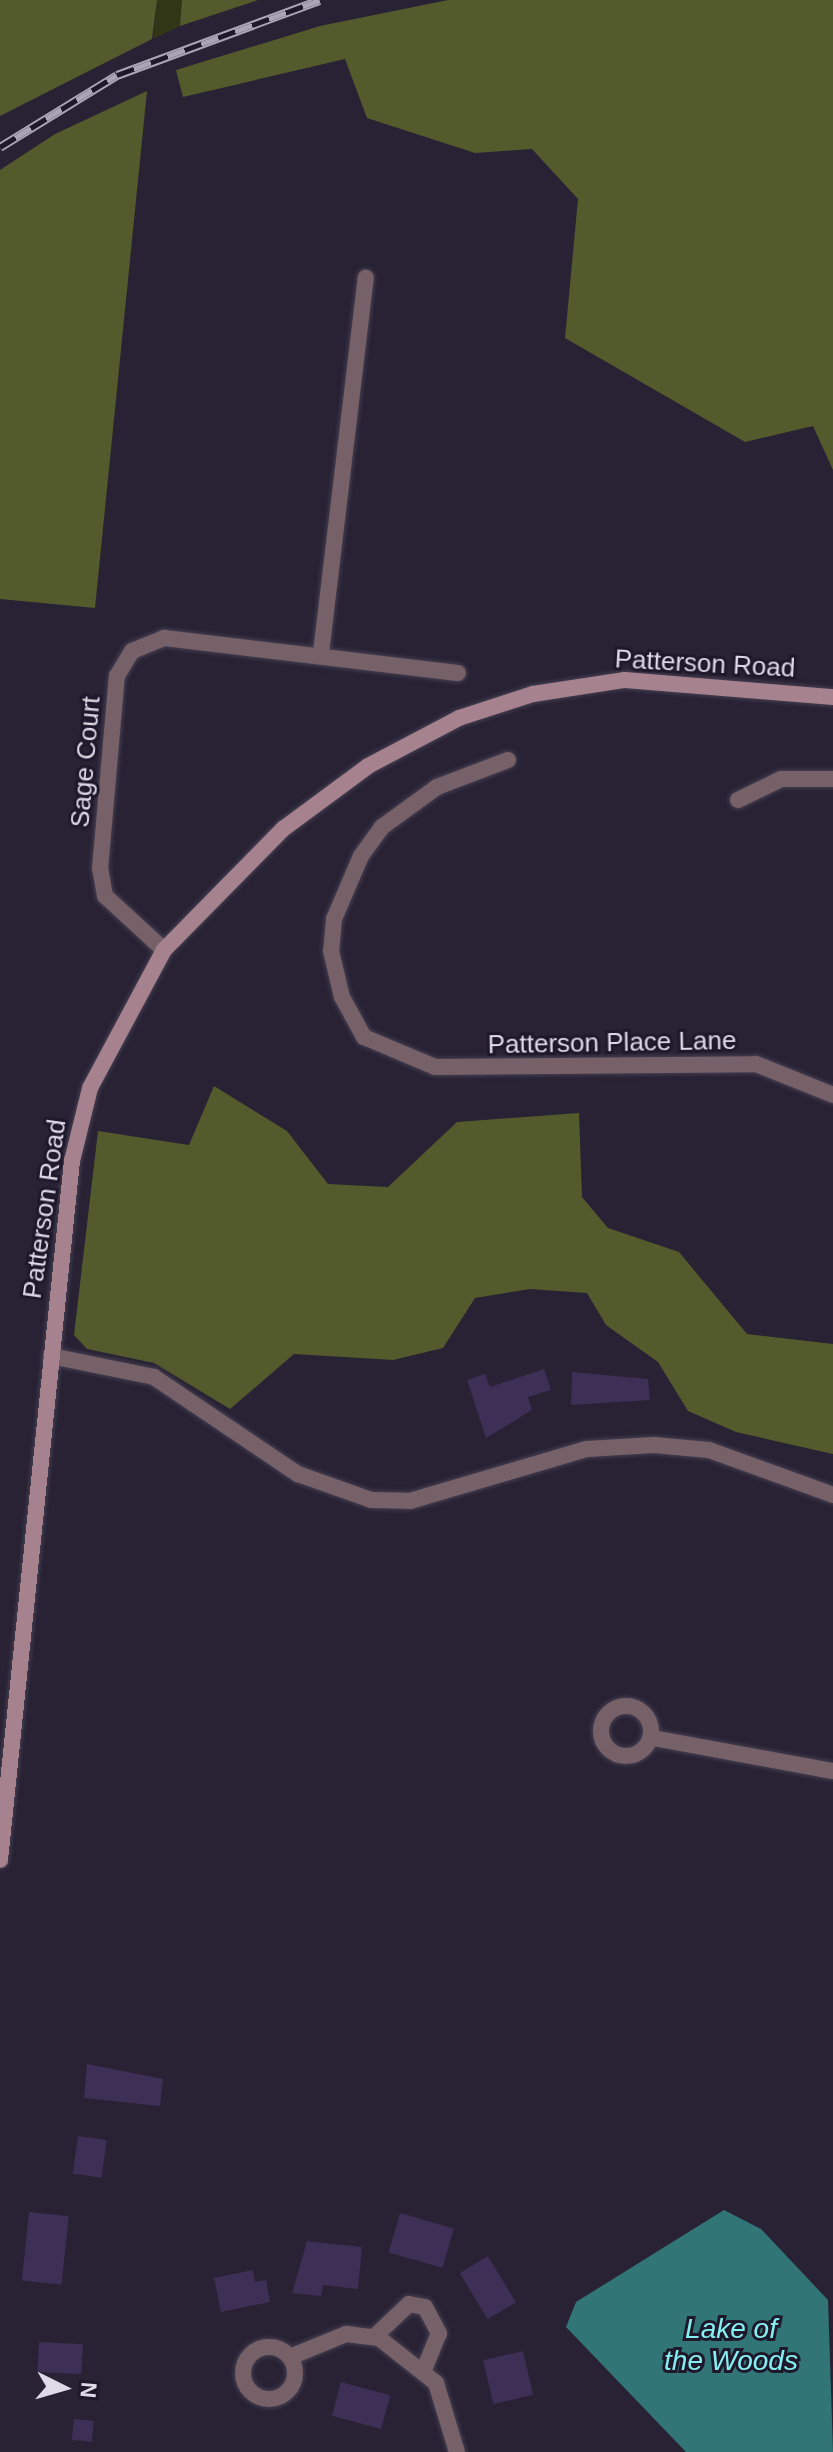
<!DOCTYPE html>
<style>
body{margin:0}
#map{position:relative;width:833px;height:2452px;overflow:hidden;background:#282234;font-family:Helvetica,sans-serif}
div>[style]{position:absolute}
[style*='--x']{left:calc(var(--x)*1px);top:calc(var(--y)*1px);width:calc(var(--w)*1px);rotate:calc(var(--a)*1deg)}
.green>*{inset:0;background:#313617}
.forest>*{inset:0;background:#535a2c}
.water>*{inset:0;background:#327577}
.building>*{inset:0;background:#3d2f55;transform-origin:0 0}
.roads{filter:drop-shadow(0 0 2px #453f51) drop-shadow(0 0 2px #453f51)}
.street>*{height:16px;margin:-8px;padding:0 8px;transform-origin:8px;border-radius:8px;background:#776168}
.street>.ring{margin:-8px;padding:0;box-sizing:content-box;background:none;border:16px solid #776168;border-radius:50%}
.secondary>*{height:16px;margin:-8px;padding:0 8px;transform-origin:8px;border-radius:8px;background:#a5828d}
.rail>*{height:9px;margin-top:-4.5px;transform-origin:0;background:repeating-linear-gradient(90deg,#1e182a 0 18px,#aaa5b4 0 36px);box-sizing:border-box;border-block:2px solid #aaa5b4}
span{translate:-50% -50%;white-space:nowrap;text-align:center;line-height:1.15;-webkit-text-stroke:6px #1e182a;paint-order:stroke}
.street-label{font-size:26px;color:#dedae7}
.water-label{font-size:28px;color:#85eef1;font-style:italic}
.north{position:absolute;left:24px;top:2348px;width:80px;height:80px;-webkit-text-stroke:6px #1e182a;paint-order:stroke;rotate:95deg;font-size:22px;font-weight:700;line-height:32px;text-align:center;color:#dedae7}
.north::after{content:'';display:block;margin:auto;width:28px;height:36px;background:#dedae7;clip-path:polygon(50% 0,100% 100%,50% 72%,0 100%)}
</style>
<div id="map">
<div class="green">
<i style="clip-path:polygon(157px 0,182px 0,180px 26px,153px 39px)"></i>
</div>
<div class="forest">
<i style="clip-path:polygon(0 0,157px 0,152px 39px,0 116px)"></i>
<i style="clip-path:polygon(182px 0,258px 0,180px 26px)"></i>
<i style="clip-path:polygon(448px 0,833px 0,833px 470px,813px 426px,745px 442px,565px 338px,578px 199px,532px 149px,475px 153px,367px 118px,345px 59px,183px 97px,176px 70px,320px 26px)"></i>
<i style="clip-path:polygon(147px 91px,95px 608px,0 599px,0 170px,55px 134px)"></i>
<i style="clip-path:polygon(214px 1086px,287px 1131px,328px 1184px,388px 1187px,457px 1122px,579px 1113px,582px 1197px,608px 1228px,679px 1252px,747px 1334px,833px 1344px,833px 1454px,736px 1432px,688px 1411px,658px 1362px,606px 1325px,587px 1293px,530px 1289px,475px 1298px,443px 1348px,393px 1360px,294px 1354px,230px 1409px,154px 1363px,87px 1349px,74px 1335px,98px 1131px,189px 1145px)"></i>
</div>
<div class="water">
<i style="clip-path:polygon(724px 2210px,761px 2229px,828px 2300px,833px 2452px,686px 2452px,566px 2327px,576px 2302px)"></i>
</div>
<div class="building">
<i style="clip-path:polygon(544px 1369px,551px 1390px,528px 1397px,532px 1410px,486px 1438px,467px 1380px,485px 1374px,490px 1387px)"></i>
<i style="clip-path:polygon(572px 1372px,648px 1379px,650px 1400px,571px 1405px)"></i>
<i style="clip-path:polygon(87px 2064px,163px 2079px,160px 2106px,84px 2098px)"></i>
<i style="left:78px;top:2136px;width:29px;height:38px;rotate:8deg"></i>
<i style="left:29px;top:2212px;width:40px;height:69px;rotate:6deg"></i>
<i style="left:400px;top:2213px;width:56px;height:41px;rotate:16deg"></i>
<i style="clip-path:polygon(307px 2241px,362px 2247px,358px 2289px,323px 2285px,321px 2296px,292px 2293px)"></i>
<i style="left:488px;top:2256px;width:54px;height:33px;rotate:59deg"></i>
<i style="clip-path:polygon(253px 2270px,255px 2282px,266px 2280px,270px 2302px,221px 2312px,214px 2278px)"></i>
<i style="left:39px;top:2342px;width:44px;height:30px;rotate:3deg"></i>
<i style="left:523px;top:2351px;width:45px;height:41px;rotate:77deg"></i>
<i style="left:341px;top:2382px;width:51px;height:35px;rotate:15deg"></i>
<i style="left:74px;top:2419px;width:20px;height:21px;rotate:6deg"></i>
</div>
<div class="roads">
<div class="street">
<i style="--x:321;--y:653;--w:378;--a:-83.2"></i>
<i style="--x:508;--y:760;--w:76;--a:159.2"></i>
<i style="--x:437;--y:787;--w:68;--a:144"></i>
<i style="--x:382;--y:827;--w:36;--a:126"></i>
<i style="--x:361;--y:856;--w:69;--a:113.2"></i>
<i style="--x:334;--y:919;--w:32;--a:95"></i>
<i style="--x:331;--y:951;--w:47;--a:76.6"></i>
<i style="--x:342;--y:997;--w:46;--a:61.2"></i>
<i style="--x:364;--y:1037;--w:77;--a:22.9"></i>
<i style="--x:435;--y:1067;--w:321;--a:-0.5"></i>
<i style="--x:756;--y:1064;--w:83;--a:21.9"></i>
<i style="--x:738;--y:800;--w:48;--a:-26"></i>
<i style="--x:781;--y:779;--w:52;--a:0"></i>
<i style="--x:164;--y:950;--w:80;--a:-137.5"></i>
<i style="--x:105;--y:896;--w:27;--a:-100"></i>
<i style="--x:100;--y:869;--w:194;--a:-85"></i>
<i style="--x:117;--y:676;--w:29;--a:-59"></i>
<i style="--x:132;--y:651;--w:35;--a:-22"></i>
<i style="--x:164;--y:638;--w:296;--a:6.8"></i>
<i style="--x:51;--y:1356;--w:105;--a:11.5"></i>
<i style="--x:154;--y:1377;--w:174;--a:34"></i>
<i style="--x:298;--y:1474;--w:77;--a:19.6"></i>
<i style="--x:371;--y:1500;--w:39;--a:1"></i>
<i style="--x:410;--y:1501;--w:184;--a:-16.4"></i>
<i style="--x:587;--y:1449;--w:67;--a:-3.4"></i>
<i style="--x:654;--y:1445;--w:55;--a:5.2"></i>
<i style="--x:709;--y:1450;--w:132;--a:19.9"></i>
<i class="ring" style="left:601px;top:1706px;width:34px;height:34px"></i>
<i style="--x:653;--y:1738;--w:183;--a:10.4"></i>
<i style="--x:374;--y:2337;--w:48;--a:-43.3"></i>
<i style="--x:409;--y:2304;--w:16;--a:11"></i>
<i style="--x:425;--y:2307;--w:30;--a:62"></i>
<i style="--x:439;--y:2333;--w:42;--a:112.3"></i>
<i class="ring" style="left:243px;top:2347px;width:36px;height:36px"></i>
<i style="--x:290;--y:2357;--w:61;--a:-22.3"></i>
<i style="--x:346;--y:2334;--w:33;--a:7"></i>
<i style="--x:379;--y:2338;--w:73;--a:38.3"></i>
<i style="--x:436;--y:2383;--w:72;--a:73.1"></i>
</div>
<div class="secondary">
<i style="--x:0;--y:1860;--w:703;--a:-84.12"></i>
<i style="--x:72;--y:1161;--w:75;--a:-76.1"></i>
<i style="--x:90;--y:1088;--w:157;--a:-61.8"></i>
<i style="--x:164;--y:950;--w:170;--a:-45.5"></i>
<i style="--x:283;--y:829;--w:106;--a:-36.5"></i>
<i style="--x:368;--y:766;--w:103;--a:-27.8"></i>
<i style="--x:459;--y:718;--w:78;--a:-18"></i>
<i style="--x:533;--y:694;--w:93;--a:-8.7"></i>
<i style="--x:625;--y:680;--w:209;--a:4.7"></i>
</div>
</div>
<div class="rail">
<i style="--x:0;--y:147;--w:137;--a:-31.6"></i>
<i style="--x:117;--y:75;--w:216;--a:-20.3"></i>
</div>
<div class="street-label">
<span style="left:705px;top:664px;rotate:3deg">Patterson Road</span>
<span style="left:86px;top:762px;rotate:-85deg">Sage Court</span>
<span style="left:612px;top:1043px;rotate:-1deg">Patterson Place Lane</span>
<span style="left:45px;top:1209px;rotate:-82deg">Patterson Road</span>
</div>
<div class="water-label">
<span style="left:731px;top:2345px">Lake of<br>the Woods</span>
</div>
<div class="north">N</div>
</div>
